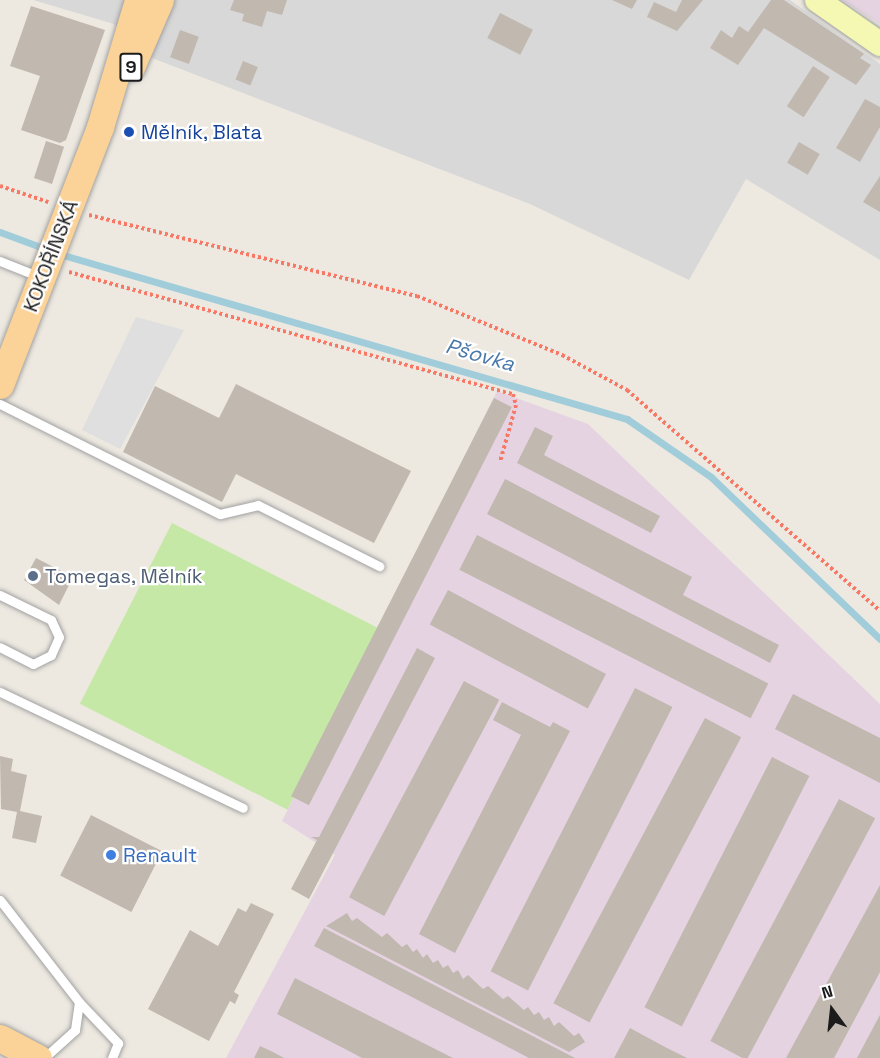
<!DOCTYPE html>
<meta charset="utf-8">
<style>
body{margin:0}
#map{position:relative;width:880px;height:1058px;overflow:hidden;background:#ede9e1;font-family:"Space Grotesk",sans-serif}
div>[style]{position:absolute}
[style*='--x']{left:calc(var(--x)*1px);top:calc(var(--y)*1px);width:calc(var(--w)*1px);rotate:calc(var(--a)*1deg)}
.residential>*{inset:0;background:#d9d8d8}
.industrial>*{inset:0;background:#e6d3e2}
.grass>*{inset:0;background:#c5e8a6;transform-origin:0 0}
.parking>*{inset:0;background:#dfdfdf}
.stream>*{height:7px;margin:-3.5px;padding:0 3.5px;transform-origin:3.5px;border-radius:3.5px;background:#a1cddb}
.building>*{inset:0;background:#c1b8b0;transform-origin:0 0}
.path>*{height:4px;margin-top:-2px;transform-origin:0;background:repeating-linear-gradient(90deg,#f87866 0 3px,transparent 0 6px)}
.roads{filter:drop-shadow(0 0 2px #a2a2a2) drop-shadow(0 0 2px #a2a2a2)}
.lane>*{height:9px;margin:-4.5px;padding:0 4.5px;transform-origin:4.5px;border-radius:4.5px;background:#fff}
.secondary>*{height:24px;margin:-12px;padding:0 12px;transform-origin:12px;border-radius:12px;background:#f4f8b3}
.primary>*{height:27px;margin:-13.5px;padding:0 13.5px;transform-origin:13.5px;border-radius:13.5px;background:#fbd298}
.dots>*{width:16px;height:16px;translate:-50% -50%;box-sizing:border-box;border:3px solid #fff;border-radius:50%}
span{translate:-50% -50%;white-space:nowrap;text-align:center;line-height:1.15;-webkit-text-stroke:4.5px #fff;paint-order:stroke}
.shield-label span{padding:2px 4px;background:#fff;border:2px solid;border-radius:4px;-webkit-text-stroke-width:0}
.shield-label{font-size:18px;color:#1b1b1b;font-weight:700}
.transit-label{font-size:20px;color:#164399}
.left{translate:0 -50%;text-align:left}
.street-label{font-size:20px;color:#1b1b1b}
.service-label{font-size:20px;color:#4e5e75}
.shop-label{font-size:20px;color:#366cbe}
.water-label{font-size:21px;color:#4978a9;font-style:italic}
.north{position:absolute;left:802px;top:980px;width:60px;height:60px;-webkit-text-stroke:4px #fff;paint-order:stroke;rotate:345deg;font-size:16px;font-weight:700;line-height:24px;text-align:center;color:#1b1b1b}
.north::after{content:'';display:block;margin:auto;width:21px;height:27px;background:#1b1b1b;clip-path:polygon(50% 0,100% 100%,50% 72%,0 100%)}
</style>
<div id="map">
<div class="residential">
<i style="clip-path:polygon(33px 0,790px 0,880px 64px,880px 260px,746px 179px,689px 280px,530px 204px,147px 56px,114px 24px)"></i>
</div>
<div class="industrial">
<i style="clip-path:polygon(842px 0,880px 0,880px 24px)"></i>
<i style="clip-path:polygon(497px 391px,588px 424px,880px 704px,880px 1058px,226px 1058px,335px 855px,282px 821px)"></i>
</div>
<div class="grass">
<i style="left:172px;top:523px;width:233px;height:203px;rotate:27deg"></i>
</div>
<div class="parking">
<i style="clip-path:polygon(136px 317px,184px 330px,120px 449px,82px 430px)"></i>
</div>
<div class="stream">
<i style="--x:0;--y:232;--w:49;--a:20.3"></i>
<i style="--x:56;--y:253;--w:595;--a:16.21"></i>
<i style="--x:627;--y:419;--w:102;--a:34.6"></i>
<i style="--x:711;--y:477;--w:234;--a:43.8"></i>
</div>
<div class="building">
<i style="clip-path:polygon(234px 0,287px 0,282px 15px,267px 11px,262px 27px,242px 21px,244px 14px,230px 10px)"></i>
<i style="clip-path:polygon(612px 0,637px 0,632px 9px)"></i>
<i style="clip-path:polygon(682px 0,703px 0,677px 31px,647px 17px,654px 2px,676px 12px)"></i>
<i style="clip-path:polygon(771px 0,784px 0,864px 54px,860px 58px,871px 65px,856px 85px,764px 28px,738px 65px,710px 48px,721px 30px,732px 38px,739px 26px,748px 32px)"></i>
<i style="clip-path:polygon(31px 6px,105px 30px,66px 140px,60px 143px,21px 130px,40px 76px,10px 66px)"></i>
<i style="left:500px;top:13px;width:37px;height:28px;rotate:27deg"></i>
<i style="left:180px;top:30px;width:20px;height:29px;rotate:20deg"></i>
<i style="left:243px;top:61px;width:16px;height:20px;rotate:22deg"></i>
<i style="left:813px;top:66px;width:20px;height:48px;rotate:33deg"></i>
<i style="clip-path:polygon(865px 99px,880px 107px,880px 127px,860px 162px,836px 148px)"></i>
<i style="left:46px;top:141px;width:19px;height:39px;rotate:18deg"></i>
<i style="left:799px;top:142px;width:24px;height:24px;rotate:30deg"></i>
<i style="clip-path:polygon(880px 176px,880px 212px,863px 202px)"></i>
<i style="clip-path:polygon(236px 384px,411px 471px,374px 543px,236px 474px,222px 502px,123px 452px,155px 386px,219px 418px)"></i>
<i style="left:494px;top:398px;width:20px;height:447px;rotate:27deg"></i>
<i style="clip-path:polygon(535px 427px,553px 436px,544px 455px,660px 516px,651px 533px,517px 463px)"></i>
<i style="clip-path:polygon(505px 479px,692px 577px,683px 595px,779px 645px,770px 663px,487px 514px)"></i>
<i style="left:477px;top:535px;width:327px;height:39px;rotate:27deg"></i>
<i style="clip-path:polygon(36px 558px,73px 577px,59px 605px,24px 580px)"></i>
<i style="left:448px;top:590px;width:179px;height:39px;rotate:28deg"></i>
<i style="clip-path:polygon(417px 648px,435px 658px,309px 899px,291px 889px,317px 840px,311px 837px,319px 837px)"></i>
<i style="left:464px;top:681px;width:40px;height:245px;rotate:28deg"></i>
<i style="left:635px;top:688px;width:42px;height:318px;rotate:27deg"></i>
<i style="clip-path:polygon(793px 694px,880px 738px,880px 783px,775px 729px)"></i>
<i style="clip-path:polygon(502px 702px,550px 727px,553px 722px,570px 731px,455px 953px,419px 934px,521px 735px,493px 720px)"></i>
<i style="left:705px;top:718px;width:41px;height:323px;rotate:28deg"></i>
<i style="clip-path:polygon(0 756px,13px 759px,11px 771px,27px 775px,20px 811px,42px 816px,36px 843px,12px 838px,17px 812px,1px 809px)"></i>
<i style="left:772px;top:757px;width:42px;height:281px;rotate:27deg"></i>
<i style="left:839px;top:799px;width:41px;height:274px;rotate:28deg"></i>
<i style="left:91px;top:815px;width:80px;height:68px;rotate:27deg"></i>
<i style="clip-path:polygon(880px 885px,880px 972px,834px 1058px,786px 1058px)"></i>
<i style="clip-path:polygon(251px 903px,274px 914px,234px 992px,239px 995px,235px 1004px,230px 1001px,209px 1041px,148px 1009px,190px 930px,218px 946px,238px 908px,246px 912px)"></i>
<i style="clip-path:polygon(347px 913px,352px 921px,357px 918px,382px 937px,387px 933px,402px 947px,407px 944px,413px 952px,417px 949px,423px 958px,427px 954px,433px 963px,438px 960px,443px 968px,448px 965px,453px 973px,458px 970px,463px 979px,468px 975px,483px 989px,488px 986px,503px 999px,508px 996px,524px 1010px,528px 1007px,534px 1015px,539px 1012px,544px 1020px,549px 1017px,554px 1026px,559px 1022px,574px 1036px,579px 1033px,585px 1042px,569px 1052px,326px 926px)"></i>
<i style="clip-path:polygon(324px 928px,355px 944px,575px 1058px,529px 1058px,335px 957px,314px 946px)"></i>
<i style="clip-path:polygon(295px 978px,342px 1002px,453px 1058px,362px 1058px,347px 1050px,277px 1014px)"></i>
<i style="clip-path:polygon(880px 1015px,880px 1058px,857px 1058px,874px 1026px)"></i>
<i style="clip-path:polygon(630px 1028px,665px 1047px,687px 1058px,614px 1058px)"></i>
<i style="clip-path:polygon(260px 1046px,273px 1052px,284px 1058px,254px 1058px)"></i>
</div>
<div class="path">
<i style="--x:0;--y:186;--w:51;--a:18.4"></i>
<i style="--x:89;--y:215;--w:338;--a:13.9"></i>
<i style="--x:417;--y:296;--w:157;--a:22.1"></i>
<i style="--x:562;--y:355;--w:74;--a:28.3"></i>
<i style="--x:627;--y:390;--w:336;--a:41.1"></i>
<i style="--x:69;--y:272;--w:460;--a:15.4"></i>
<i style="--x:513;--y:394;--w:11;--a:75"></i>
<i style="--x:516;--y:405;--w:59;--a:105.7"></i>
</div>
<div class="roads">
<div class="lane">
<i style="--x:0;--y:261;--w:43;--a:21.8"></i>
<i style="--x:0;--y:404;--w:246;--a:26.6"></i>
<i style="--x:220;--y:514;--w:39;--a:-13"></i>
<i style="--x:258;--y:505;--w:136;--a:26.8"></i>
<i style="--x:0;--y:595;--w:57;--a:26.1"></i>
<i style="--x:51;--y:620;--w:19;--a:65"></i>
<i style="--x:59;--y:637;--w:20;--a:114"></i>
<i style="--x:51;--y:655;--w:20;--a:153"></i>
<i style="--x:33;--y:664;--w:37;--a:-153"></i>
<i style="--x:0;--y:692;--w:269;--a:25.5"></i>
<i style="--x:0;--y:900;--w:129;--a:52.2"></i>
<i style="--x:79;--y:1002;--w:57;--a:46.4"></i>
<i style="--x:118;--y:1043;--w:16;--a:112"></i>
<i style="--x:44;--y:1058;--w:42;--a:-42.1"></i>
<i style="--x:75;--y:1030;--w:28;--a:-82"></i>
</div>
<div class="secondary">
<i style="--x:817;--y:0;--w:77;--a:34.9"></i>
</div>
<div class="primary">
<i style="--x:131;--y:67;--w:73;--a:-66.6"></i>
<i style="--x:0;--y:385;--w:277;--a:-68.8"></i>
<i style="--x:100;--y:127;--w:133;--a:-73.3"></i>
<i style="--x:0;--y:1038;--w:43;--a:27.8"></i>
</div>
</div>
<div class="dots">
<i style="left:129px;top:132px;background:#1a4fb4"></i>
<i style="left:33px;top:576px;background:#5c6f8a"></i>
<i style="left:111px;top:855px;background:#3f7fe0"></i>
</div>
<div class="shield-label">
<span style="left:131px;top:67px">9</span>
</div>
<div class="transit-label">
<span class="left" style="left:141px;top:132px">Mělník, Blata</span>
</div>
<div class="street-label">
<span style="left:51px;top:256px;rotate:-69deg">KOKOŘÍNSKÁ</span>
</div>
<div class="service-label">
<span class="left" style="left:45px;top:576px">Tomegas, Mělník</span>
</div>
<div class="shop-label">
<span class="left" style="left:123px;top:855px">Renault</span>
</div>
<div class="water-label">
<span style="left:480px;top:355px;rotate:16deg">Pšovka</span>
</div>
<div class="north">N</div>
</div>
